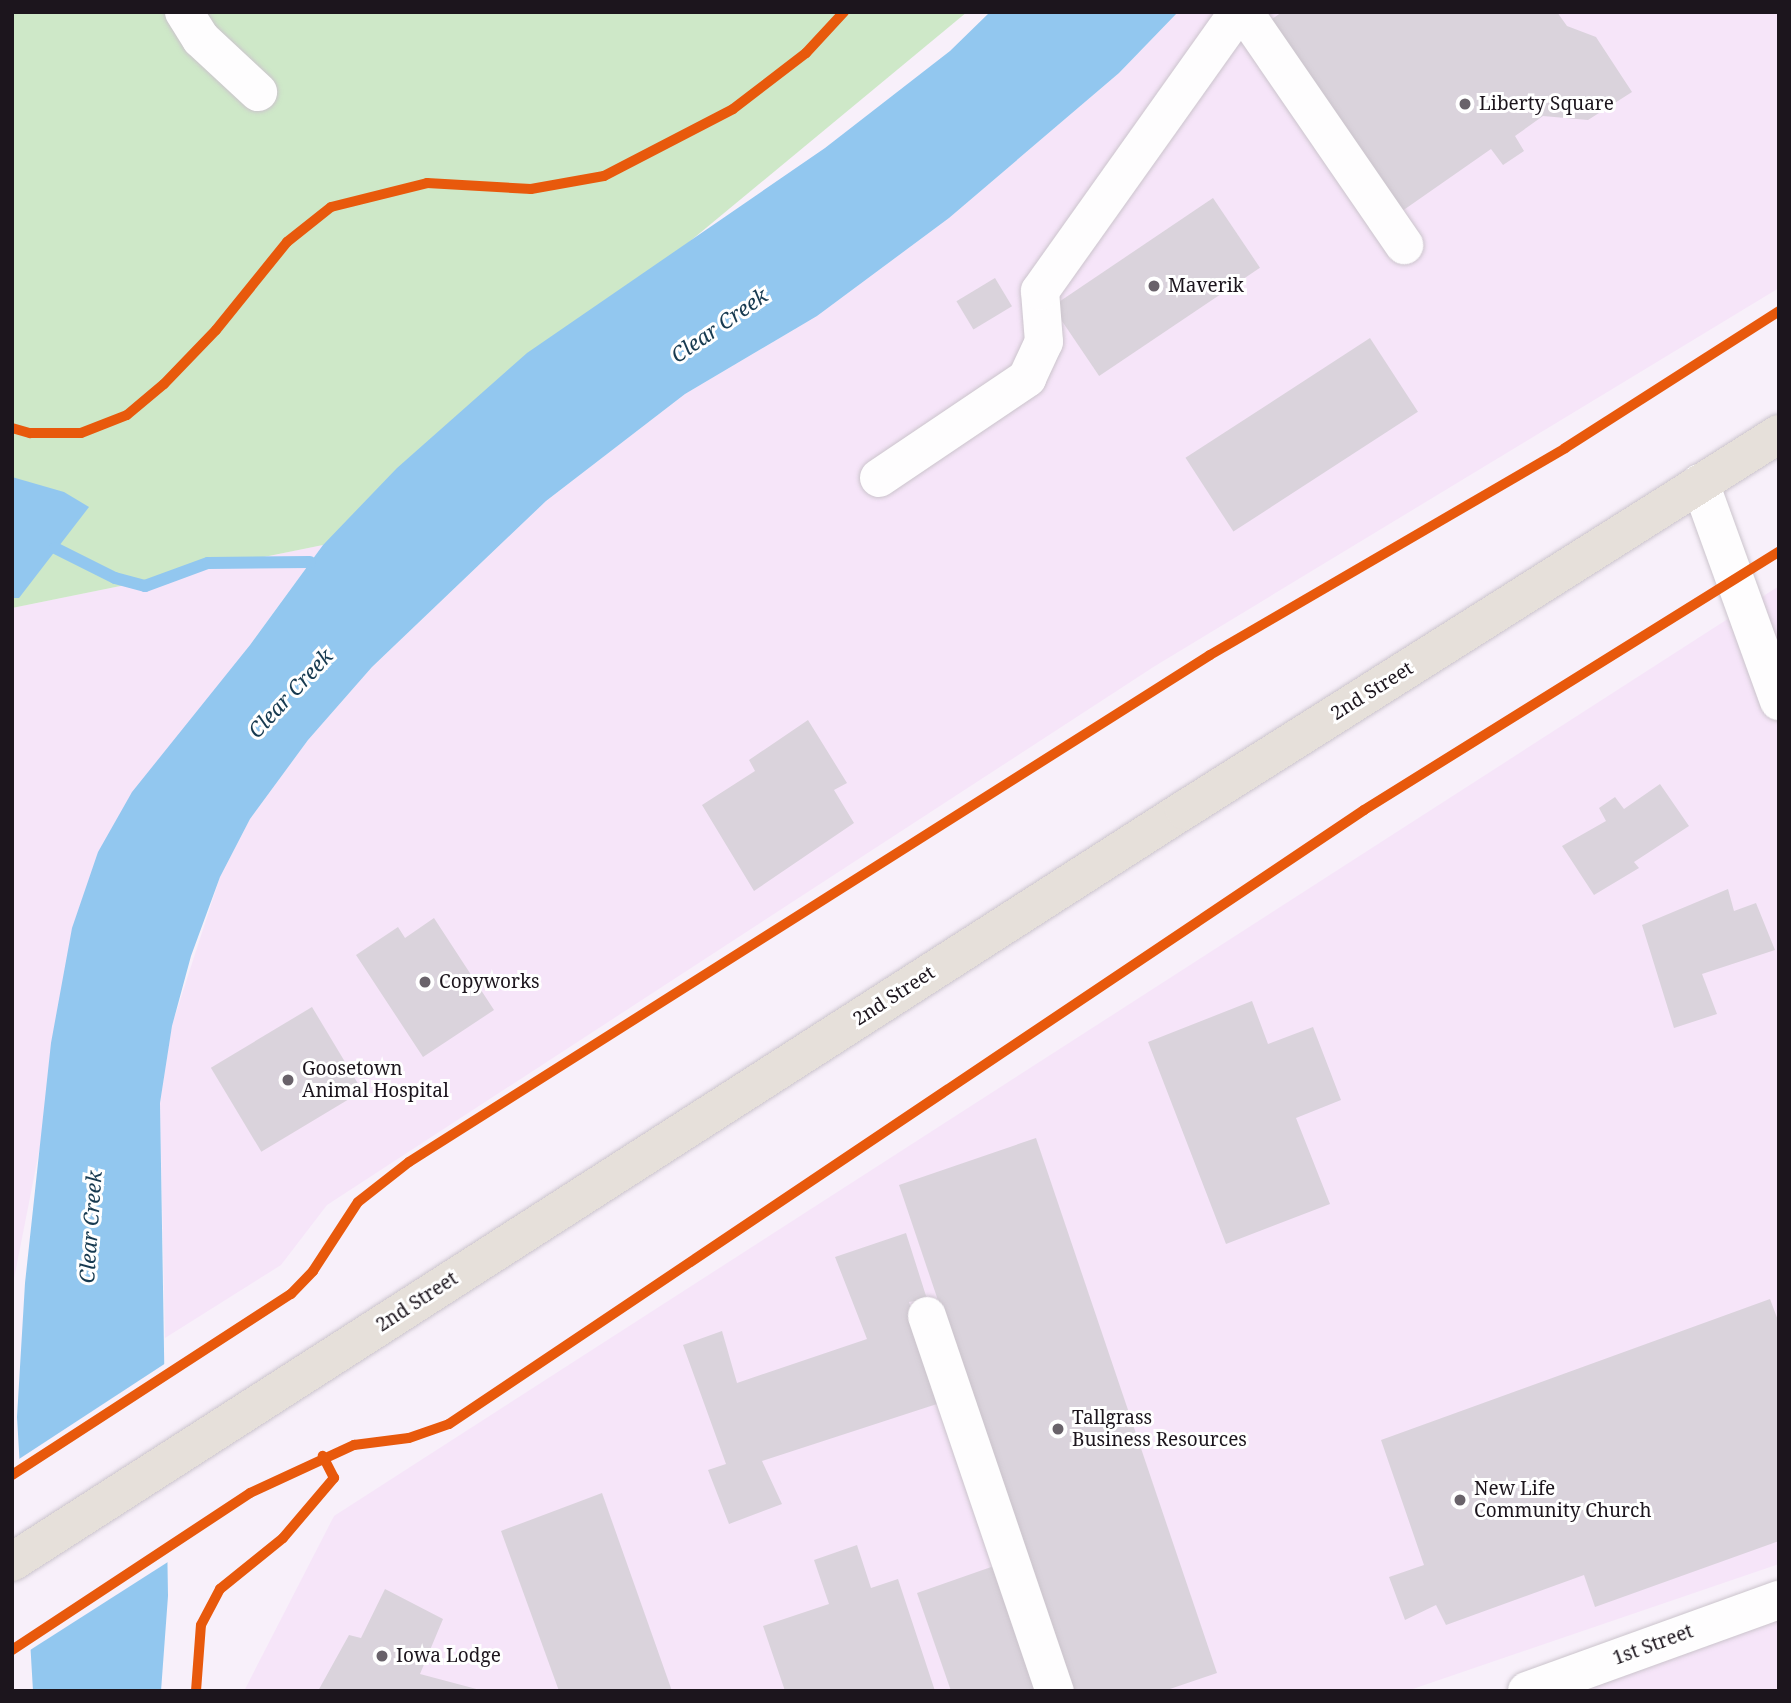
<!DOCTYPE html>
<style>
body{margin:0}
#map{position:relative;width:1791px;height:1703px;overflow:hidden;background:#f8f0fa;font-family:"Noto Serif",serif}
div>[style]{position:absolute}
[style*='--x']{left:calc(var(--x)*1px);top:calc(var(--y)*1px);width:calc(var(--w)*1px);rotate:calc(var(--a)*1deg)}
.built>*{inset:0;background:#f6e5f9}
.green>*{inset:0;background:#cee8c8}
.water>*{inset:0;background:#92c7ef}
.pier>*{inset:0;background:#f8f0fa}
.stream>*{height:12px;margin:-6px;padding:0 6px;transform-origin:6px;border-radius:6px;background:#92c7ef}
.building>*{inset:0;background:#dad3dc;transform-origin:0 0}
.roads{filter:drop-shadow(0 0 2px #cbc4cc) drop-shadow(0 0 2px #cbc4cc)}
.minor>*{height:38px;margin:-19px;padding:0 19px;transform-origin:19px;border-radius:19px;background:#fefdfe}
.major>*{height:38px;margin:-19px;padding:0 19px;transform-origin:19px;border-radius:19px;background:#e6e0da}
.cycleway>*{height:10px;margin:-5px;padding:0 5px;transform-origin:5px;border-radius:5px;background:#e8590c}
.dots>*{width:19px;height:19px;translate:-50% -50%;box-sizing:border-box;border:4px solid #fff;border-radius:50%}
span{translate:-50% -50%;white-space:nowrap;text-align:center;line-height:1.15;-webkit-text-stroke:6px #fff;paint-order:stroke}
.poi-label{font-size:19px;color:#1c151d}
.left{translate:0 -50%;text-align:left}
.street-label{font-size:19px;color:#1c151d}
.water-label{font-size:21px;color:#173a50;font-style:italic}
.frame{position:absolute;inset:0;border:14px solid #1c151d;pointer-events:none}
</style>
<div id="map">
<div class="built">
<i style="clip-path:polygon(1178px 12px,1779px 12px,1779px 288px,1155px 666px,327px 1205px,281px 1265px,165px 1338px,160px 1103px,172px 1025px,220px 877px,250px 819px,308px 740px,372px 667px,546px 501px,685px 394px,817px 316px,949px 218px,1119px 73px)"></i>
<i style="clip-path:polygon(323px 545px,98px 852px,12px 1289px,12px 608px)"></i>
<i style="clip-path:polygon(1779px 586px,1779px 1564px,1407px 1691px,244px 1691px,334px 1516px)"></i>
<i style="clip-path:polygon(1779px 1619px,1779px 1691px,1575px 1691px)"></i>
</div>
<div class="green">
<i style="clip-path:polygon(12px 12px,967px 12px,323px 545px,12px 608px)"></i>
</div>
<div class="water">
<i style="clip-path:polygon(990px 12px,1178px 12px,1119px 73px,949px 218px,817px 316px,685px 394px,546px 501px,372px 667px,308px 740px,250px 819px,220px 877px,191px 956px,172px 1026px,160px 1103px,168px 1596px,161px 1691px,33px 1691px,17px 1417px,25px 1283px,51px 1043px,72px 928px,98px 852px,132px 792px,250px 645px,323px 545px,397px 468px,527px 353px,825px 148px,950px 51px)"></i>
<i style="clip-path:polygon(12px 477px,64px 492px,89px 507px,19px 598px,12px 598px)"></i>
</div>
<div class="pier">
<i style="clip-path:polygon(169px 1361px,171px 1560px,27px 1652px,16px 1461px)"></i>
</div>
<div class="stream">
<i style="--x:55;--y:548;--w:67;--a:26.6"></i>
<i style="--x:115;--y:578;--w:31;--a:15"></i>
<i style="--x:145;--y:586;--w:67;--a:-20.1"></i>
<i style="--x:208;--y:563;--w:102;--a:-0.6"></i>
</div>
<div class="building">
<i style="clip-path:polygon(1282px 12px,1557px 12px,1567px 26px,1596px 37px,1632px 92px,1588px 120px,1543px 116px,1515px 136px,1524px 151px,1503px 165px,1491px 149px,1395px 216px,1262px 26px)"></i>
<i style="left:1213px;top:198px;width:84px;height:194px;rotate:56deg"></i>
<i style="left:995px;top:278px;width:33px;height:45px;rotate:59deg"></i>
<i style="left:1370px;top:338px;width:88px;height:220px;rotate:57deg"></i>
<i style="clip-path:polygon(808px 720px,847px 783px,834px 790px,854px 823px,754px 891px,702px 805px,755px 771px,749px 760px)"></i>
<i style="clip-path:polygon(1660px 784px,1689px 826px,1634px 862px,1639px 868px,1594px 895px,1562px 846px,1606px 821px,1599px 808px,1615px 797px,1624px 809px)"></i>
<i style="clip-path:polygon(1728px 889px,1734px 911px,1756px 903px,1775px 950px,1702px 974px,1717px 1014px,1674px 1028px,1642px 925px)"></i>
<i style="clip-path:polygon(434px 918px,494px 1010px,423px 1057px,356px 955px,398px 927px,405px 938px)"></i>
<i style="clip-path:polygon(1252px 1001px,1268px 1044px,1313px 1027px,1341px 1100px,1296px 1118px,1330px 1204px,1226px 1244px,1148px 1042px)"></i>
<i style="left:312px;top:1007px;width:98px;height:118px;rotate:59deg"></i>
<i style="clip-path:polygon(1036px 1138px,1217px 1673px,1164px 1691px,1070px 1691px,899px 1185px)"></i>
<i style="clip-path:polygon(906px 1233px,927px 1299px,909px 1302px,940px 1403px,762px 1461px,782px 1504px,729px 1524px,708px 1470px,726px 1464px,683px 1345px,722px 1331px,737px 1383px,867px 1339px,835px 1257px)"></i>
<i style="clip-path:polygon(1770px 1299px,1779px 1323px,1779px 1541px,1595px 1607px,1584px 1575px,1446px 1625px,1436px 1605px,1405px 1620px,1389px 1577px,1424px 1565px,1381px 1440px)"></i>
<i style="clip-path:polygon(602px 1493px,672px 1691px,559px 1691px,501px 1531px)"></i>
<i style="clip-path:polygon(857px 1545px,871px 1588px,898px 1579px,935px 1691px,785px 1691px,763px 1626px,829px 1604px,814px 1560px)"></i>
<i style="clip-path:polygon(994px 1566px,1037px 1691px,951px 1691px,917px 1593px)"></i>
<i style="clip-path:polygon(385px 1589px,443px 1619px,420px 1674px,484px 1691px,318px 1691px,349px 1635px,361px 1638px)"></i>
</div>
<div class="roads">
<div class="minor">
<i style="--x:184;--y:12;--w:32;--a:58"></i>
<i style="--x:201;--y:39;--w:78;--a:42.9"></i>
<i style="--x:1244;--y:12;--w:283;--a:55.5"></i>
<i style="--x:879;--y:478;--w:179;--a:-34"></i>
<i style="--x:1027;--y:378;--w:40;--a:-65"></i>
<i style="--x:1044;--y:342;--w:51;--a:-94.5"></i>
<i style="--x:1040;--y:291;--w:342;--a:-54.6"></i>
<i style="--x:1700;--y:483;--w:232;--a:70.1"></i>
<i style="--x:927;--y:1316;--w:396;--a:71.2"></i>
<i style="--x:1527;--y:1691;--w:268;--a:-19.9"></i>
</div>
<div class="major">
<i style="--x:12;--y:1562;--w:1393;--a:-32.69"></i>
<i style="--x:1184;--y:810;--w:704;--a:-32.29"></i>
</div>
</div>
<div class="cycleway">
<i style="--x:12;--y:428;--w:19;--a:16"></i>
<i style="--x:30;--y:433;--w:51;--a:0"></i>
<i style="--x:81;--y:433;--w:49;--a:-21.4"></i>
<i style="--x:127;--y:415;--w:48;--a:-40"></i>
<i style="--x:164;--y:384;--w:75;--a:-46.1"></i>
<i style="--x:216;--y:330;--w:113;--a:-51.1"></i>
<i style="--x:287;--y:242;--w:56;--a:-38.5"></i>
<i style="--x:331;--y:207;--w:99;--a:-14"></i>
<i style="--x:427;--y:183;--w:104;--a:3.3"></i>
<i style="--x:531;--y:189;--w:74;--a:-10.1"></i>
<i style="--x:604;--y:176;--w:145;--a:-27.4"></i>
<i style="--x:733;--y:109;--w:92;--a:-37.5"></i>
<i style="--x:806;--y:53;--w:56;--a:-47.2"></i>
<i style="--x:12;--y:1475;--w:333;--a:-33"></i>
<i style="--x:291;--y:1294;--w:32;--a:-46"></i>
<i style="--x:313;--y:1271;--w:82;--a:-56.9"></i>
<i style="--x:358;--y:1202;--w:65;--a:-38.1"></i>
<i style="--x:409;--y:1162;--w:948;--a:-32.33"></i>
<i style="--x:1210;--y:655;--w:411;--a:-30.2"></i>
<i style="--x:1565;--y:448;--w:254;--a:-32.6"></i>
<i style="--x:12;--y:1650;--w:285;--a:-33.4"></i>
<i style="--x:250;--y:1493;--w:115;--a:-24.8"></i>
<i style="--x:354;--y:1445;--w:55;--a:-7.3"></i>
<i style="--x:409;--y:1438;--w:42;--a:-19.3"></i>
<i style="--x:449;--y:1424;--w:1102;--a:-33.86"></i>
<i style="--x:1364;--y:810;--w:489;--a:-31.9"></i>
<i style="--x:196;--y:1691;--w:66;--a:-85.7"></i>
<i style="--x:201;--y:1625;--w:41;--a:-62.2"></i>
<i style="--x:220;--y:1589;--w:81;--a:-39"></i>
<i style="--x:283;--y:1538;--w:79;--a:-49.6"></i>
<i style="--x:334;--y:1478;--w:25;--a:-117"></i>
</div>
<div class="dots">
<i style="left:1465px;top:104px;background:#69626a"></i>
<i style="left:1154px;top:286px;background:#69626a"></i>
<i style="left:425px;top:982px;background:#69626a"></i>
<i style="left:288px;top:1080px;background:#69626a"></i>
<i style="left:1058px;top:1429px;background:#69626a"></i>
<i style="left:1460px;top:1500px;background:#69626a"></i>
<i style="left:382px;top:1656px;background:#69626a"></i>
</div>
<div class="poi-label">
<span class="left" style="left:1479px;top:104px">Liberty Square</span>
<span class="left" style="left:1168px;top:286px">Maverik</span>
<span class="left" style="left:439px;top:982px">Copyworks</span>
<span class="left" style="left:302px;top:1080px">Goosetown<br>Animal Hospital</span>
<span class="left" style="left:1072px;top:1429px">Tallgrass<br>Business Resources</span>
<span class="left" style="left:1474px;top:1500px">New Life<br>Community Church</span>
<span class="left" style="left:396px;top:1656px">Iowa Lodge</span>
</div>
<div class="street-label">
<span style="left:1372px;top:691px;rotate:-32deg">2nd Street</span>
<span style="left:894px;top:996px;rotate:-33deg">2nd Street</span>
<span style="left:417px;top:1302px;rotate:-33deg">2nd Street</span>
<span style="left:1653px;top:1645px;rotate:-20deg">1st Street</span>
</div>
<div class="water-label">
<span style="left:719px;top:325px;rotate:-35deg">Clear Creek</span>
<span style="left:290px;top:693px;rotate:-47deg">Clear Creek</span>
<span style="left:90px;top:1227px;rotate:-86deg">Clear Creek</span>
</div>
<div class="frame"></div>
</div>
